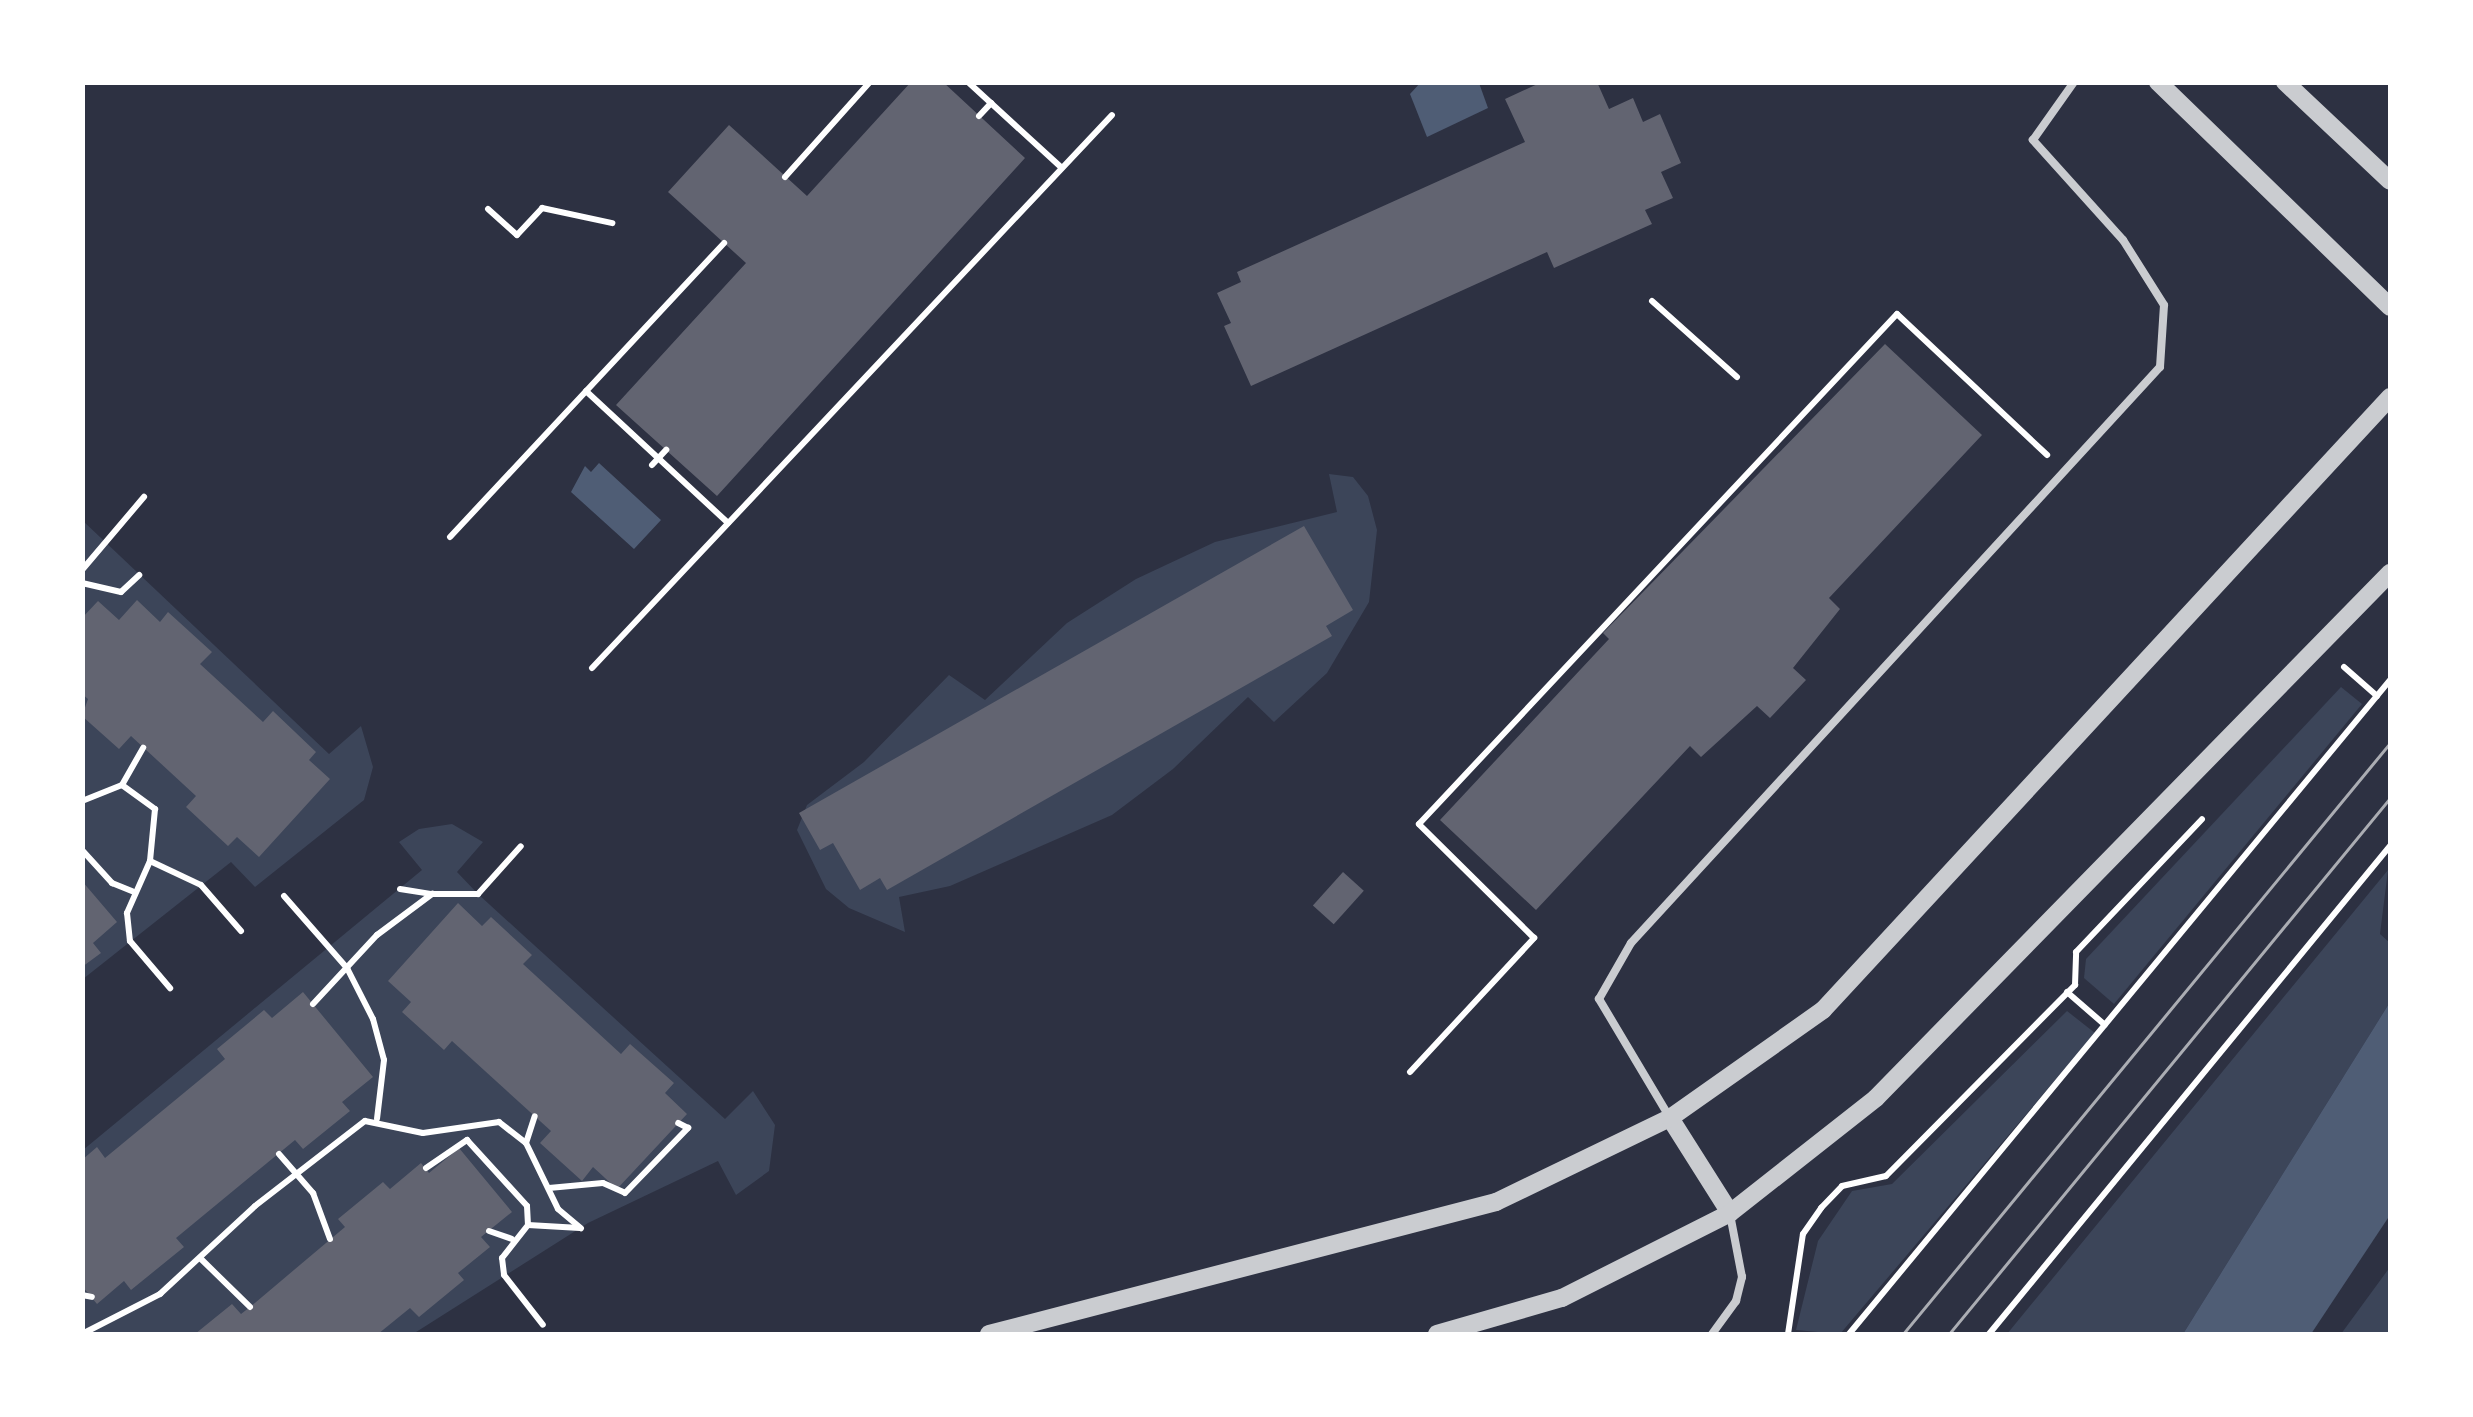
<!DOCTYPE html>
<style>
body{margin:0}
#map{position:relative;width:2473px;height:1417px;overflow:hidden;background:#2d3142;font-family:Arial,sans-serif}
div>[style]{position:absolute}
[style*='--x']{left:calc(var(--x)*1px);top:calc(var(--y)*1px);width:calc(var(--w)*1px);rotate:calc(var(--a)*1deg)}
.green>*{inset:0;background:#3c4559}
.water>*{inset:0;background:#4f5d75}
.building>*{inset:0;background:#626471;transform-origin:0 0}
.path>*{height:6px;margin:-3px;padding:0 3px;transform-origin:3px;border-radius:3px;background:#fff}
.service>*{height:8px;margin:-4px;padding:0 4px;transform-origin:4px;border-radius:4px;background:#caccd0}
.tertiary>*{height:18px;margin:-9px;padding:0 9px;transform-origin:9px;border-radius:9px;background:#caccd0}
.tram>*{height:2.5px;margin:-1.25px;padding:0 1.25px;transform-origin:1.25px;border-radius:1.25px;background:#abadb3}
span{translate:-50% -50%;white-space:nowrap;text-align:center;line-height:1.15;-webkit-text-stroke:8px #fff;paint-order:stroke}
.frame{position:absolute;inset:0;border:85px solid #fff;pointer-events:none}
</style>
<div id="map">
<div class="green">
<i style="clip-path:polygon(1329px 474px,1353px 477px,1368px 496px,1377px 530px,1369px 602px,1327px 673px,1274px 722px,1248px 697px,1173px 769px,1112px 815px,950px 886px,899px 897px,905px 932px,849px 908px,826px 889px,797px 830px,807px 805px,864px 762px,949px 675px,985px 700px,1067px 623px,1136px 579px,1215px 542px,1337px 512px)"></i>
<i style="clip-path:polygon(82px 520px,329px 754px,361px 726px,373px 767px,364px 800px,255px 887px,231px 862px,83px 979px)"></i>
<i style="clip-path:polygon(2341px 687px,2362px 704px,2114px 1004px,2084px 978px,2086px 959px)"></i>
<i style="clip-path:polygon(452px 824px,483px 842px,457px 872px,478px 894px,725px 1119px,753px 1091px,775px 1125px,769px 1171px,736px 1195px,718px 1161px,588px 1223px,413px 1334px,83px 1334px,83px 1150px,422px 870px,399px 842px,419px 829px)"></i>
<i style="clip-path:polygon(2388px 870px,2380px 934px,2390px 943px,2390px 1002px,2183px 1334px,2007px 1334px)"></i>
<i style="clip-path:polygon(2067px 1011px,2095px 1033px,1840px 1334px,1796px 1330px,1818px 1241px,1852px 1191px,1892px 1184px)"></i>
<i style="clip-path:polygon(2390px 1267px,2390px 1334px,2341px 1334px)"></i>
</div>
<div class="water">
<i style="clip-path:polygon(1421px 82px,1479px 83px,1488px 108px,1427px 137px,1410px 94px)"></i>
<i style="clip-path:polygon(599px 463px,661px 520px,634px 549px,571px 492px,585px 466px,591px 472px)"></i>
<i style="clip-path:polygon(2390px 1002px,2390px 1215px,2311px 1334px,2183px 1334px)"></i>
</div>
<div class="building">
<i style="clip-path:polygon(911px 82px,943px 82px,1025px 158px,717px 496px,616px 405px,746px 263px,668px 192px,729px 125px,807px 196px)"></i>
<i style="clip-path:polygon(1542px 82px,1597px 82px,1609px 109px,1633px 98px,1643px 122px,1660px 114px,1681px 163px,1661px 172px,1673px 198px,1645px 210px,1652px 224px,1554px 268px,1547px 252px,1251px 386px,1224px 326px,1231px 323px,1217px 293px,1241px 282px,1237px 272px,1525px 142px,1505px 99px)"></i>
<i style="clip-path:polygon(1885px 344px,1982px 435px,1829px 598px,1840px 609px,1793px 668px,1806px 680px,1770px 718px,1757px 706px,1701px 757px,1690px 746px,1536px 910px,1440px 820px,1609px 639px,1603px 633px)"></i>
<i style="clip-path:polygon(1304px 526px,1353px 610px,1326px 626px,1332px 636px,887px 890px,880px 878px,860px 890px,833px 843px,820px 850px,799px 813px)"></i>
<i style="clip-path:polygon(137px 600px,160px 622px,168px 612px,212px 652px,200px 664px,263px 722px,273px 711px,316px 752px,309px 760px,330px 779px,259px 857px,237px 837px,228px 846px,186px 807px,196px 796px,131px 736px,119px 749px,82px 716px,88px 699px,82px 694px,82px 618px,98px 601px,119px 620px)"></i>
<i style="left:1343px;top:872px;width:28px;height:45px;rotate:42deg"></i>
<i style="clip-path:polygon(82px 881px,117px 922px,93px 943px,101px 953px,82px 967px)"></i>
<i style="clip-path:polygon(458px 903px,482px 926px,491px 917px,532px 955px,523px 964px,621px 1054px,630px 1044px,674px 1083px,665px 1093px,687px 1114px,617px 1189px,593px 1167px,582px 1181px,540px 1143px,551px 1131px,452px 1041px,444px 1050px,402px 1012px,411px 1002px,388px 981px)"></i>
<i style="clip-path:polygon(303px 992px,373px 1077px,342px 1102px,350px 1111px,303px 1149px,295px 1140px,176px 1238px,184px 1247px,131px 1290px,124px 1281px,97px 1304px,82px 1286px,82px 1160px,97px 1147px,105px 1158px,225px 1059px,217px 1049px,264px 1010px,272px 1018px)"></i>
<i style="clip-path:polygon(459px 1148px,512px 1212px,481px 1237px,490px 1247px,458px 1273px,464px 1280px,419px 1317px,410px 1308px,378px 1334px,195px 1334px,232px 1304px,241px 1314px,250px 1307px,345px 1227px,338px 1219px,383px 1182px,390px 1189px,421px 1163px,429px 1173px)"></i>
</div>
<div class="path">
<i style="--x:968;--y:82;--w:127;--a:42.5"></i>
<i style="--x:979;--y:116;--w:18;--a:-47"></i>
<i style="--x:785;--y:177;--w:127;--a:-48.2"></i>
<i style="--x:488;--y:209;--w:39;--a:42"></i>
<i style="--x:517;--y:235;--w:37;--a:-47"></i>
<i style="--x:542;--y:208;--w:72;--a:12.1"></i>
<i style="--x:1652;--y:301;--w:114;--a:41.8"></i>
<i style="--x:586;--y:391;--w:194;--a:42.9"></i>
<i style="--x:652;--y:465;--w:21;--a:-47"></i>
<i style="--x:450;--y:537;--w:402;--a:-47"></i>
<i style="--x:82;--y:570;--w:96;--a:-49.7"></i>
<i style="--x:82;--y:583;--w:40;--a:13"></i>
<i style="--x:121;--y:592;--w:25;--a:-43"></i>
<i style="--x:2344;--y:667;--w:44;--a:41.3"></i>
<i style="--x:592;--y:668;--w:759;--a:-46.76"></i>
<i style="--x:122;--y:785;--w:41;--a:36"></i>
<i style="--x:155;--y:809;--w:52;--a:95.5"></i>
<i style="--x:150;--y:861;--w:57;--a:113.9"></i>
<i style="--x:127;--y:913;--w:28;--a:84"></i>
<i style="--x:130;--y:941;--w:62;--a:49.6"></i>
<i style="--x:82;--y:801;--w:43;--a:-21.8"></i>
<i style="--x:122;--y:785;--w:43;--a:-60.4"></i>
<i style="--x:82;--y:850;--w:45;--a:47.7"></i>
<i style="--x:112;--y:883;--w:22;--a:22"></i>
<i style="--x:150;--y:861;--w:56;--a:25.2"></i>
<i style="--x:201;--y:885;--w:61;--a:49"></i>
<i style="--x:400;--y:889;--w:31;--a:9"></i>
<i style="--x:284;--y:896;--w:96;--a:48.8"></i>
<i style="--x:347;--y:968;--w:57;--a:63"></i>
<i style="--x:373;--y:1019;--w:42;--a:75"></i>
<i style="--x:384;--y:1060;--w:59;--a:96.8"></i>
<i style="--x:2067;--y:992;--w:50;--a:41"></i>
<i style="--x:313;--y:1004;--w:94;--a:-47.2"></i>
<i style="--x:377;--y:935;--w:69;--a:-36.7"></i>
<i style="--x:432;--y:894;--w:46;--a:0"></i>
<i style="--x:478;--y:894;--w:64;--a:-48.1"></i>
<i style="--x:1410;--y:1072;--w:183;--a:-47.2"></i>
<i style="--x:1534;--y:938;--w:162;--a:-135.3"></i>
<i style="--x:1419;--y:824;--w:699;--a:-46.86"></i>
<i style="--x:1897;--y:314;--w:206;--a:43.2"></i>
<i style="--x:526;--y:1143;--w:28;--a:-72"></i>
<i style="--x:279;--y:1154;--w:52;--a:48.9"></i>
<i style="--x:313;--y:1193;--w:49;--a:69.7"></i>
<i style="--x:426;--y:1168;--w:50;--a:-34.3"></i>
<i style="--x:467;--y:1140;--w:89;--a:47.7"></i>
<i style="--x:527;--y:1206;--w:19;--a:87"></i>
<i style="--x:528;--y:1225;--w:42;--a:128.2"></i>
<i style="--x:502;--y:1258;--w:17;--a:83"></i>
<i style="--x:504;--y:1275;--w:63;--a:52"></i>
<i style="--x:549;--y:1188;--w:54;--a:-5.3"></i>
<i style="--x:603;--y:1183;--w:24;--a:24"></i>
<i style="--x:625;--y:1193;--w:91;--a:-45.9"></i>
<i style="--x:688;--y:1128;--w:11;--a:-153"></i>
<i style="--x:528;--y:1225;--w:52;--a:3.3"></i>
<i style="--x:489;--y:1231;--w:24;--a:19"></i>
<i style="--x:200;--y:1258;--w:70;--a:44.4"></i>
<i style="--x:82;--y:1295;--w:10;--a:11"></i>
<i style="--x:82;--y:1334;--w:88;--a:-27.1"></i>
<i style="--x:160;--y:1294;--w:129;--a:-42.8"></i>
<i style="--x:255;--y:1206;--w:139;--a:-37.7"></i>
<i style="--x:365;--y:1121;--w:59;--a:11.7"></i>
<i style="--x:423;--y:1133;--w:77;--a:-8.2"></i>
<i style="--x:499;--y:1122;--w:34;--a:38"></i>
<i style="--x:526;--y:1143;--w:73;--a:64.1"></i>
<i style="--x:558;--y:1209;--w:30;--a:40"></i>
<i style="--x:1788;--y:1334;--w:101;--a:-81.5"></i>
<i style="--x:1803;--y:1234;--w:32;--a:-55"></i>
<i style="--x:1821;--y:1208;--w:30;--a:-46"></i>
<i style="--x:1842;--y:1186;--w:45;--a:-12.8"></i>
<i style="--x:1886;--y:1176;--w:269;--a:-45.3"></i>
<i style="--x:2075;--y:985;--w:33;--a:-88"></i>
<i style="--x:2076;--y:952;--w:183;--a:-46.5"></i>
<i style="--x:1849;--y:1334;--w:849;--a:-50.4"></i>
<i style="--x:1989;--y:1334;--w:632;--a:-50.59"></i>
</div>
<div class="service">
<i style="--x:1670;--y:1118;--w:139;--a:-120.8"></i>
<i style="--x:1599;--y:999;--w:64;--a:-60.3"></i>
<i style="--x:1631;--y:943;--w:782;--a:-47.44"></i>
<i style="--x:2160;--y:367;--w:62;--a:-86.3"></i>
<i style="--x:2164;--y:305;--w:77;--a:-122.2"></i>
<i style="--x:2123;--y:240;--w:135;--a:-132"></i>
<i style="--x:2033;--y:140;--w:71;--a:-54.7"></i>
<i style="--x:1712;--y:1334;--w:41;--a:-54"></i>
<i style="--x:1736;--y:1301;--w:25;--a:-76"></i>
<i style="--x:1742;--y:1277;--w:64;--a:-100.8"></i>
</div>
<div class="tertiary">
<i style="--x:2158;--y:82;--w:323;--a:44.1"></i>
<i style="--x:2285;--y:82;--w:144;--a:43.3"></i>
<i style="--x:1670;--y:1118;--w:112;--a:57.7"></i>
<i style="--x:989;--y:1334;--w:524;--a:-14.59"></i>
<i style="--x:1496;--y:1202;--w:193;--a:-25.8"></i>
<i style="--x:1670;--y:1118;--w:187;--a:-35.2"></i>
<i style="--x:1823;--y:1010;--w:835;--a:-47.23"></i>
<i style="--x:1437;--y:1334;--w:130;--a:-16.1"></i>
<i style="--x:1562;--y:1298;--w:188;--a:-26.8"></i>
<i style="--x:1730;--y:1213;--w:186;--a:-38.2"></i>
<i style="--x:1876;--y:1098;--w:735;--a:-45.61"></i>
</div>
<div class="tram">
<i style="--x:1903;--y:1334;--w:766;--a:-50.51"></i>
<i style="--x:1949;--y:1334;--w:694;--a:-50.55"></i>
</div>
<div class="frame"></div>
</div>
